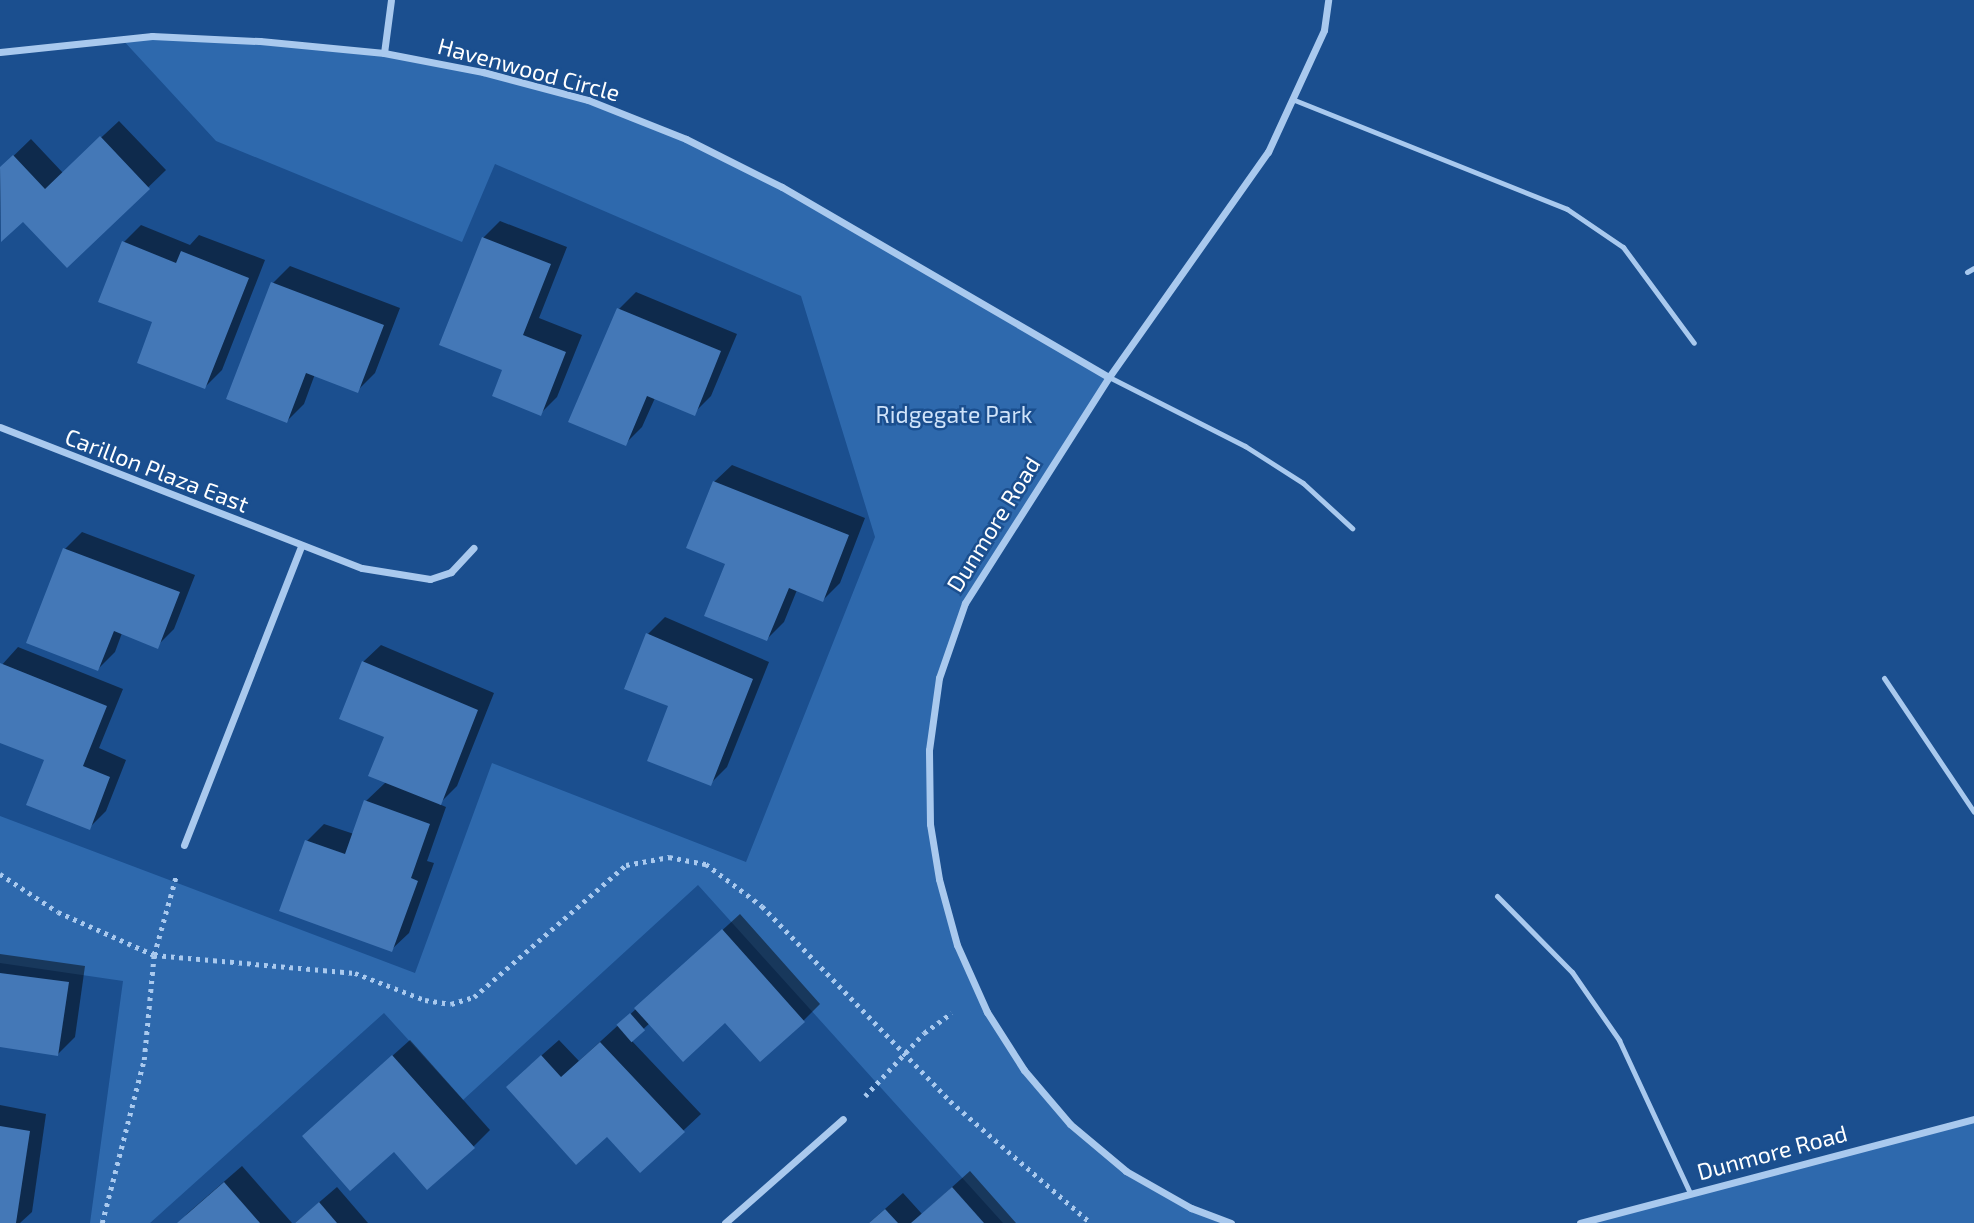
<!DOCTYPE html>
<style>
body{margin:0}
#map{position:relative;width:1974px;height:1223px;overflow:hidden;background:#1b4f8f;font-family:"Exo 2",sans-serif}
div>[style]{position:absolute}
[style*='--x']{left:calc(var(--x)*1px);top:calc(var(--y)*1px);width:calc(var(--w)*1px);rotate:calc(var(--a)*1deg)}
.green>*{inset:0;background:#2e69ad}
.shadow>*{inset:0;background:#0007}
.building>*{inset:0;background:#4478b7;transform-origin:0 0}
.path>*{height:4.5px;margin-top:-2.25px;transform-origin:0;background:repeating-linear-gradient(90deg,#a9c9ee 0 3.5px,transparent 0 8.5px)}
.service>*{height:5px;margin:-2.5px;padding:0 2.5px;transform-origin:2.5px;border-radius:2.5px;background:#a9c9ee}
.minor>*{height:7px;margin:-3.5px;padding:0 3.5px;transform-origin:3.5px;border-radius:3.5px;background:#a9c9ee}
span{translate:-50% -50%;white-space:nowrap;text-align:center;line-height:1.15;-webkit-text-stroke:5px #1b4f8f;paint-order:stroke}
.street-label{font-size:23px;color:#fff}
.park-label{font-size:23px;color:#cfe3fa}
</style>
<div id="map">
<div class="green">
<i style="clip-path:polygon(152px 36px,384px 53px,483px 72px,588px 100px,686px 139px,782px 187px,1109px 377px,965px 603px,939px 678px,929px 750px,930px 825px,957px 945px,987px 1012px,1024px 1070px,1070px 1124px,1126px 1171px,1191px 1208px,1231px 1223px,1003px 1223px,698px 885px,463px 1100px,384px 1013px,150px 1223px,90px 1223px,123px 981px,0 963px,0 816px,415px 973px,492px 763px,746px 862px,875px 537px,801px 296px,495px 164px,462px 242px,216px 141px,121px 38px)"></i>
<i style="clip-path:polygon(1974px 1119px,1974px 1223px,1580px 1223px)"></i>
</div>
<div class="shadow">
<i style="clip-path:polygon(119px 121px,166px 170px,67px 266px,23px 220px,1px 240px,0 169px,31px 139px,63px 173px)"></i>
<i style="clip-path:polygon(500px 221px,567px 247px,539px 318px,582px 335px,557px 397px,540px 414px,505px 370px,483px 238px)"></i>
<i style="clip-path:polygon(141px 225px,190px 245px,199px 235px,265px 260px,222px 370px,205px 387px,155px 321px,124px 242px)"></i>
<i style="clip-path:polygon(290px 266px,400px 308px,375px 373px,358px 390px,315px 374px,304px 404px,287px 421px,273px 283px)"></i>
<i style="clip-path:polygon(636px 292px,737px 334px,711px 396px,694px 413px,655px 398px,642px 427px,625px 444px,619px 309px)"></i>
<i style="clip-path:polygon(732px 465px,865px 518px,840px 583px,823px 600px,797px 590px,784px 622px,767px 639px,727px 563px,714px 482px)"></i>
<i style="clip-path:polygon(82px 532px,195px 575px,174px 629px,157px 646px,122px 633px,115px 652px,98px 669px,65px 549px)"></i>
<i style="clip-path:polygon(665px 617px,769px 662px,727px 767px,710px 784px,670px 705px,648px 634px)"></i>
<i style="clip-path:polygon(381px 645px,494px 693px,457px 786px,439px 804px,446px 807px,427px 861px,434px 863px,409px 933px,391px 950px,307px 841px,324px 824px,354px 834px,366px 801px,386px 782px,386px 736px,341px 718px,363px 662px)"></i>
<i style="clip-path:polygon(18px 647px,123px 689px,99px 748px,126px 760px,106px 811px,89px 828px,46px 760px,0 741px,0 667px)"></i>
<i style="clip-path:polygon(740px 914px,820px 1004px,803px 1021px,650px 1023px,631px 1040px,701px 1114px,640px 1171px,607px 1134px,525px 1070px,559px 1040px,579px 1061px)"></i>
<i style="clip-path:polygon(0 954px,85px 966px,75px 1037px,58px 1054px,0 1045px)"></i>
<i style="clip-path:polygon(410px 1040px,490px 1130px,473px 1147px,322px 1119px)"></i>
<i style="clip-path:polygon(0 1105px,46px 1114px,32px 1212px,20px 1223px,0 1223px)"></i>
<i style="clip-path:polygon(242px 1166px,292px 1223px,179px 1223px,188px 1213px)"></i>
<i style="clip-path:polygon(970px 1171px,1016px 1223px,869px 1223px,903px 1193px,922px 1214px)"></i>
<i style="clip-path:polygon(337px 1187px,368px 1223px,295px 1223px)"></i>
</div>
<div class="building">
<i style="clip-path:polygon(100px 136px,150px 189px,67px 268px,23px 222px,1px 242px,0 167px,13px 155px,45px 189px)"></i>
<i style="clip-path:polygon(482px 237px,551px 264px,523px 335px,566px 352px,541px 416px,492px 396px,502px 370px,439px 345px)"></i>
<i style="clip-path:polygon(122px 241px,176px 263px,181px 251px,249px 278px,205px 389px,137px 363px,152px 322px,98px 302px)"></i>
<i style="clip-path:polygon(271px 282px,384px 325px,358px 393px,306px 373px,287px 423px,226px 399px)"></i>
<i style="clip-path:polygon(617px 308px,721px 351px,695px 416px,647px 396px,626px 446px,568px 422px)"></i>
<i style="clip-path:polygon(713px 481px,849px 535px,823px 602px,789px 588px,767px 641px,704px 616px,725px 564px,686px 548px)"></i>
<i style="clip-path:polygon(63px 548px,180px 592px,158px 649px,114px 631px,98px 671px,26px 643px)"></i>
<i style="clip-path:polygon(646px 633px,753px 679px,711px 786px,647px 761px,668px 706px,624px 689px)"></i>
<i style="clip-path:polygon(362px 661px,478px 710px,441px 805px,368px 776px,384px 737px,339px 719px)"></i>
<i style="clip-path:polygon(0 663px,107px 706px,83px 766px,110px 777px,90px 830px,26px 805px,44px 760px,0 743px)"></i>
<i style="clip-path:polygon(364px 800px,430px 824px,411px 878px,418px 881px,392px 952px,279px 911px,305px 840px,345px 854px)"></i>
<i style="clip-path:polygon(722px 929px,805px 1022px,760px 1062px,725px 1023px,683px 1062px,634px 1008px)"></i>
<i style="clip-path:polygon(0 973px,69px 982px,58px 1056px,0 1047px)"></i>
<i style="left:630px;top:1013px;width:23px;height:18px;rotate:49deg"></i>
<i style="clip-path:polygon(600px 1042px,685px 1132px,640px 1173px,607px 1137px,576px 1165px,506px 1087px,541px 1055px,561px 1077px)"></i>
<i style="clip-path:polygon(392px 1055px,475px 1148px,427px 1190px,394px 1152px,350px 1191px,302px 1136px)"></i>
<i style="clip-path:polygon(0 1126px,30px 1131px,16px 1223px,0 1223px)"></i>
<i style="clip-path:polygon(224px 1182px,260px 1223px,177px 1223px)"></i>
<i style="clip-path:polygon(952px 1187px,984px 1223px,911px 1223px)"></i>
<i style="clip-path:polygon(319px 1202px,337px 1223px,295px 1223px)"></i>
<i style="clip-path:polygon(885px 1209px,898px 1223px,869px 1223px)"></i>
</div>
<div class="path">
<i style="--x:0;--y:874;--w:69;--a:33.2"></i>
<i style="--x:58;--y:912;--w:105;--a:24.1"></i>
<i style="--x:154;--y:955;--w:202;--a:5.1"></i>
<i style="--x:355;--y:973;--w:75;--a:21.1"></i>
<i style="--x:425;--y:1000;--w:26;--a:9"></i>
<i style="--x:451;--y:1004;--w:24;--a:-17"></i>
<i style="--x:474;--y:997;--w:201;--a:-41"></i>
<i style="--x:626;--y:865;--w:44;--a:-10.5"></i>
<i style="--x:669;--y:857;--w:38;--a:11"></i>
<i style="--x:706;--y:864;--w:70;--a:36.9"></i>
<i style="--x:762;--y:906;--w:271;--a:46"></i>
<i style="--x:950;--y:1101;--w:186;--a:40.9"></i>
<i style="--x:865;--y:1096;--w:86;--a:-46.9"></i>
<i style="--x:924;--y:1033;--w:34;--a:-36"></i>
<i style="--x:102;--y:1223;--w:168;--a:-75.6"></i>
<i style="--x:144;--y:1060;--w:105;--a:-84.6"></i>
<i style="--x:154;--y:955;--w:82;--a:-74.4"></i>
</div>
<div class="service">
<i style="--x:1292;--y:99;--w:296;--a:21.8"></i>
<i style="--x:1567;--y:209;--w:68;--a:34.2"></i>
<i style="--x:1623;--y:247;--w:119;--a:53.5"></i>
<i style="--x:1967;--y:272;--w:8;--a:-30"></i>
<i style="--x:1109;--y:377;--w:153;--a:26.9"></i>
<i style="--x:1245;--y:446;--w:69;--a:32.5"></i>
<i style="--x:1303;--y:483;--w:67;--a:42.6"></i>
<i style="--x:1884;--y:678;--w:161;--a:56.1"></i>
<i style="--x:1497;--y:896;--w:107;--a:45.4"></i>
<i style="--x:1572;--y:972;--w:83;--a:55.3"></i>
<i style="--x:1619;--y:1040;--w:169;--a:65.1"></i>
</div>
<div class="minor">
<i style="--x:0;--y:52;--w:153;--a:-6"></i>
<i style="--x:152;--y:36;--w:108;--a:2.7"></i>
<i style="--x:260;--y:41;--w:125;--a:5.5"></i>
<i style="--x:384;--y:53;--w:101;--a:10.9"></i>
<i style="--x:483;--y:72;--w:109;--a:14.9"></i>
<i style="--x:588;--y:100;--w:105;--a:21.7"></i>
<i style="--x:686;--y:139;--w:107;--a:26.6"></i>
<i style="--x:782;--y:187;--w:378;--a:30.2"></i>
<i style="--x:384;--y:53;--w:53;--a:-82.5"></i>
<i style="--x:0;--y:427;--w:388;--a:21.3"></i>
<i style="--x:362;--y:568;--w:69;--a:9.2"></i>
<i style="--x:430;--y:579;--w:22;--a:-18"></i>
<i style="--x:451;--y:572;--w:33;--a:-47"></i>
<i style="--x:184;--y:845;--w:321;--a:-68.6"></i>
<i style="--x:725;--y:1223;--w:157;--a:-41.4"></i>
<i style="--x:1231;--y:1223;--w:43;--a:-159.4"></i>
<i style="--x:1191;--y:1208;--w:75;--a:-150.4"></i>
<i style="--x:1126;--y:1171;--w:73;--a:-140"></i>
<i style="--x:1070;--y:1124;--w:71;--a:-130.4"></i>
<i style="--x:1024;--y:1070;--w:69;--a:-122.5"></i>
<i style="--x:987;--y:1012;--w:73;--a:-114.1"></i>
<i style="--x:957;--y:945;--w:68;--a:-105.3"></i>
<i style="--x:939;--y:879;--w:56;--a:-99.3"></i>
<i style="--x:930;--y:824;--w:74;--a:-90.8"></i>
<i style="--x:929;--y:750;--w:73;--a:-82.1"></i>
<i style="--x:939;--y:678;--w:79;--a:-70.9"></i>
<i style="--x:965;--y:603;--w:268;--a:-57.5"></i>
<i style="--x:1109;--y:377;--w:276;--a:-54.8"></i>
<i style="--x:1268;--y:152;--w:134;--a:-65.3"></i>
<i style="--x:1324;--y:30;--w:30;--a:-82"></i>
<i style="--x:1580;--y:1223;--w:407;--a:-14.8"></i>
</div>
<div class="street-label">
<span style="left:529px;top:69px;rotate:15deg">Havenwood Circle</span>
<span style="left:157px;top:470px;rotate:21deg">Carillon Plaza East</span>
<span style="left:993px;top:524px;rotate:-58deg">Dunmore Road</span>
<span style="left:1772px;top:1152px;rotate:-15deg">Dunmore Road</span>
</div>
<div class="park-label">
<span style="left:954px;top:414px">Ridgegate Park</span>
</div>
</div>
